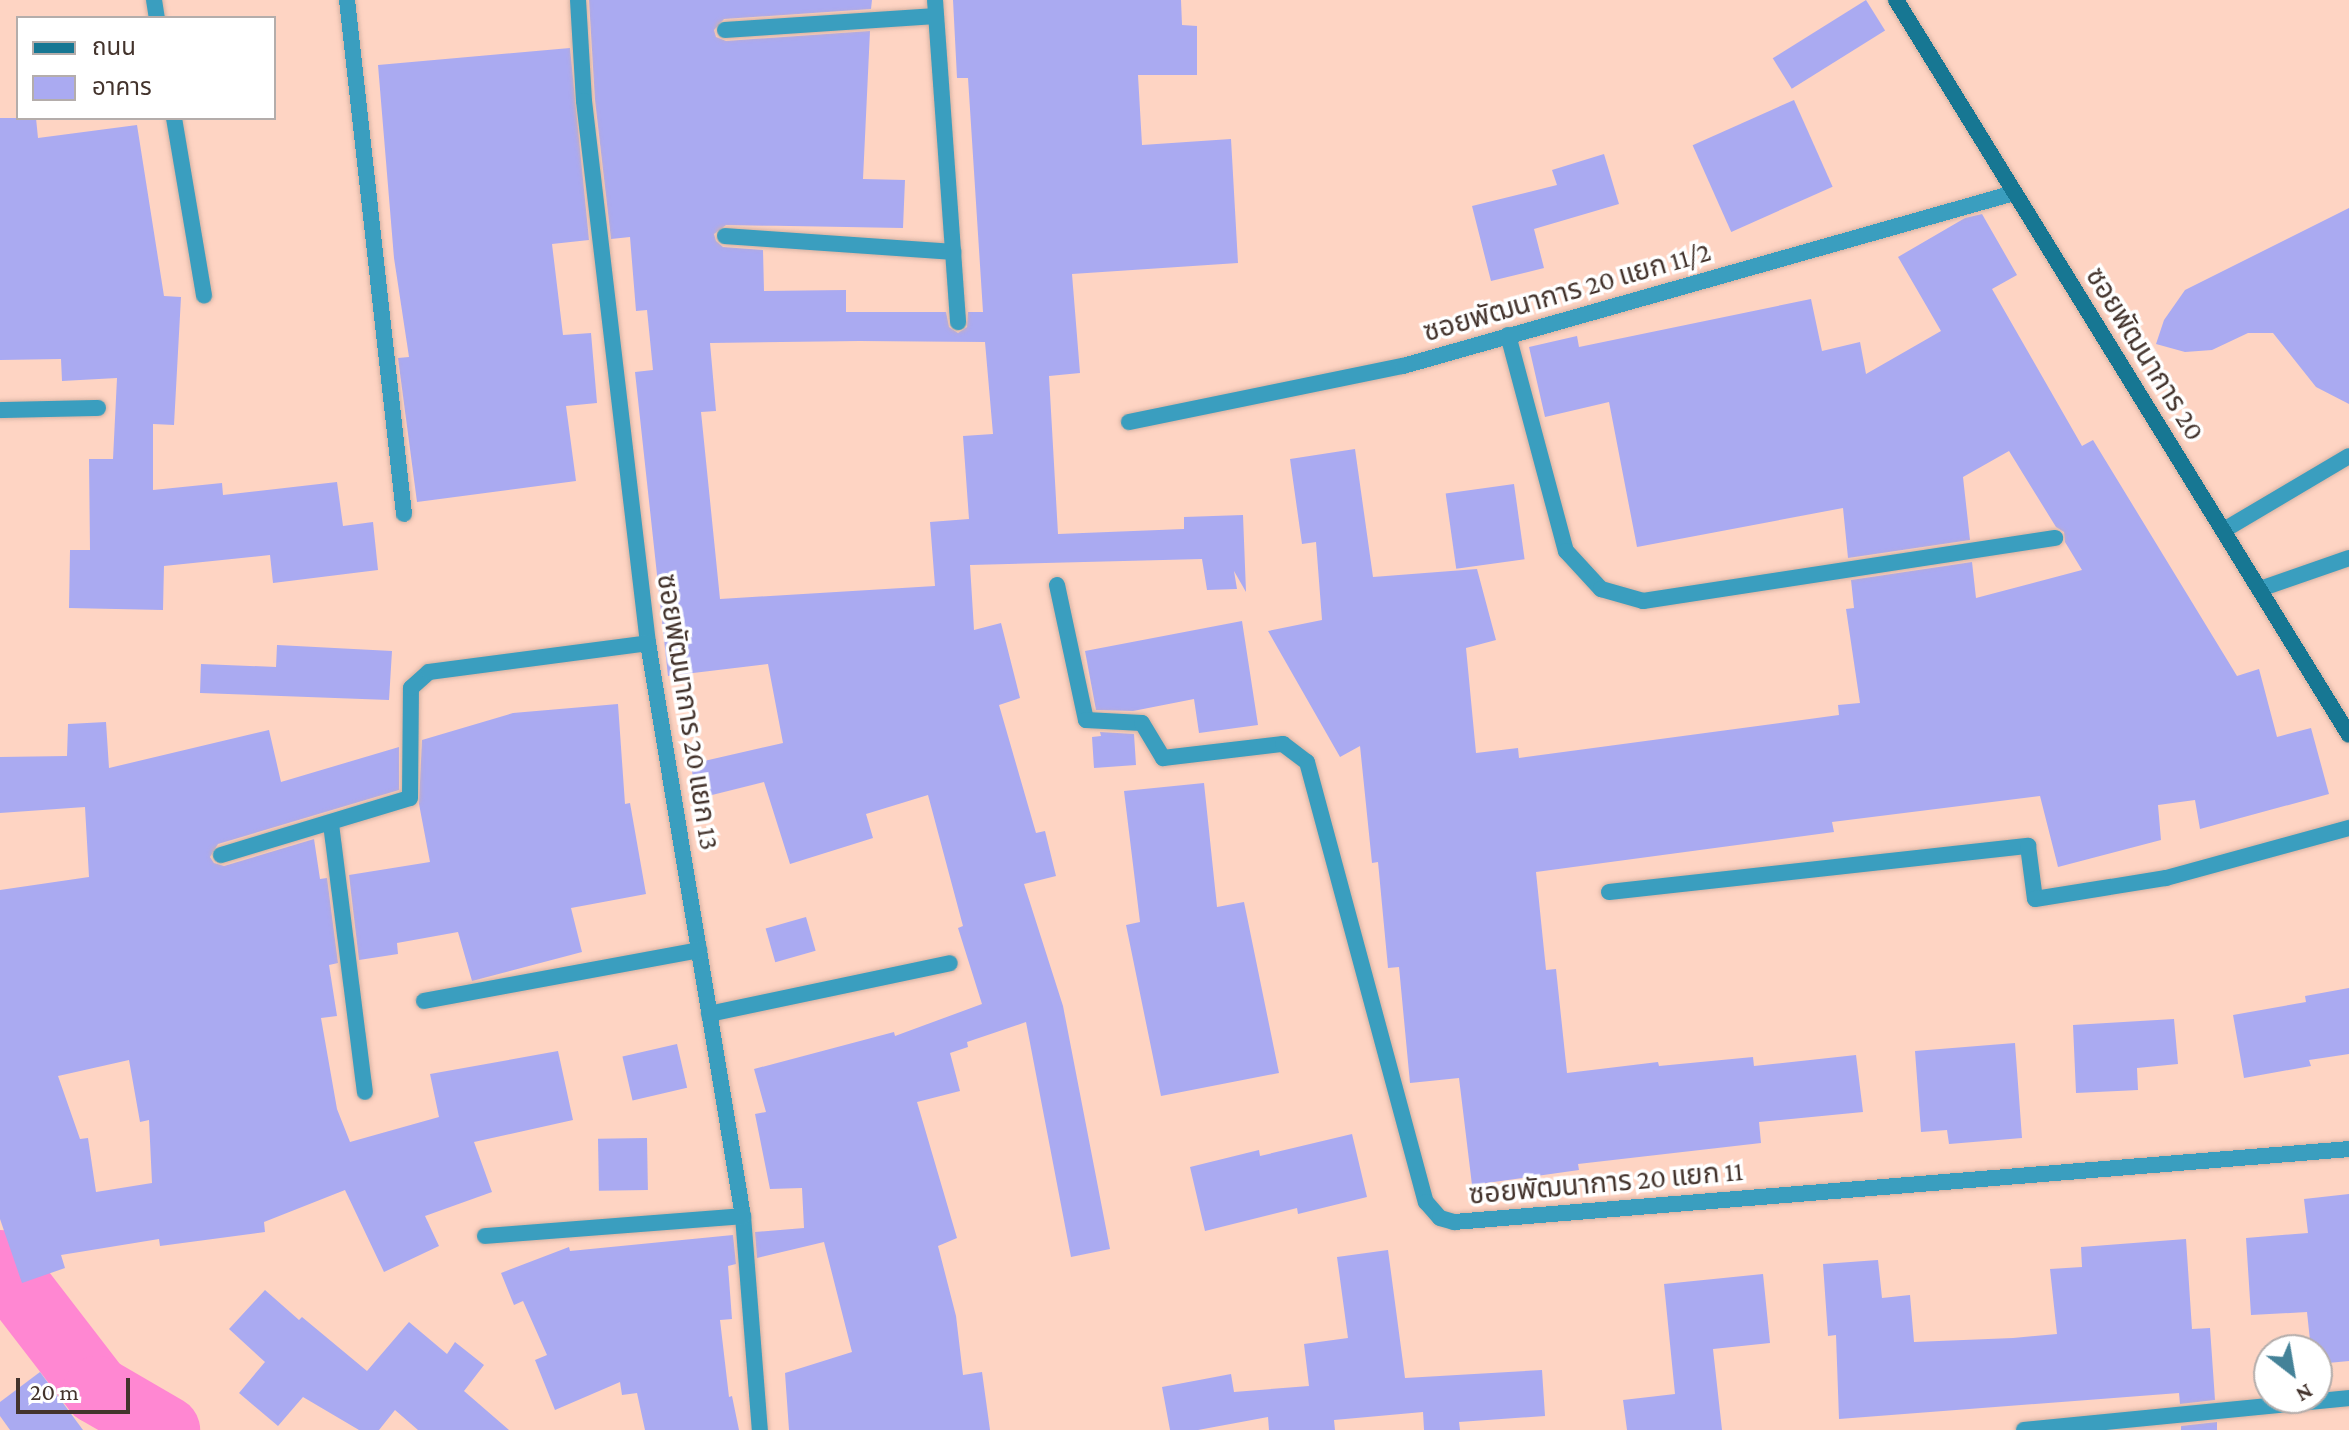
<!DOCTYPE html>
<meta charset="utf-8">
<style>
body{margin:0}
#map{position:relative;width:2349px;height:1430px;overflow:hidden;background:#fed4c3;font-family:"Crimson Pro","Noto Sans Thai",serif}
div>[style]{position:absolute}
[style*='--x']{left:calc(var(--x)*1px);top:calc(var(--y)*1px);width:calc(var(--w)*1px);rotate:calc(var(--a)*1deg)}
.river>*{height:68px;margin:-34px;padding:0 34px;transform-origin:34px;border-radius:34px;background:#ff87d2}
.building>*{inset:0;background:#aaaaf1;transform-origin:0 0}
.roads{filter:drop-shadow(0 0 2px #d5b1a2) drop-shadow(0 0 2px #d5b1a2)}
.lane>*{height:16px;margin:-8px;padding:0 8px;transform-origin:8px;border-radius:8px;background:#3a9ebf}
.street>*{height:16px;margin:-8px;padding:0 8px;transform-origin:8px;border-radius:8px;background:#3a9ebf}
.secondary>*{height:16px;margin:-8px;padding:0 8px;transform-origin:8px;border-radius:8px;background:#177793}
span{translate:-50% -50%;white-space:nowrap;text-align:center;line-height:1.15;-webkit-text-stroke:7px #fff;paint-order:stroke}
.street-label{font-size:28px;color:#43332c}
.legend{position:absolute;left:16px;top:16px;width:260px;height:104px;box-sizing:border-box;background:#fff;border:2px solid #b4adab;margin:0;padding:10px 14px;list-style:none;font-size:24px;color:#43332c}
.legend li{display:flex;align-items:center;gap:16px;height:40px}
.legend b{width:40px;border:2px solid #b4adab}
.north{position:absolute;left:2253px;top:1334px;width:80px;height:80px;box-sizing:border-box;background:#fff;border:2px solid #b4adab;border-radius:50%;rotate:149deg;font-size:22px;font-weight:700;line-height:32px;text-align:center;color:#43332c}
.north::after{content:'';display:block;margin:auto;width:28px;height:36px;background:#448298;clip-path:polygon(50% 0,100% 100%,50% 72%,0 100%)}
.scale{position:absolute;left:16px;top:1378px;width:114px;height:36px;box-sizing:border-box;border:4px solid #43332c;border-top:0;padding-left:10px;font-size:24px;line-height:28px;white-space:nowrap;color:#43332c;-webkit-text-stroke:6px #fff;paint-order:stroke}
</style>
<div id="map">
<div class="river">
<i style="--x:0;--y:1264;--w:159;--a:52.4"></i>
<i style="--x:97;--y:1390;--w:80;--a:30.1"></i>
</div>
<div class="building">
<i style="clip-path:polygon(evenodd,589px 0,872px 0,871px 9px,724px 19px,714px 30px,716px 37px,726px 41px,870px 31px,863px 179px,905px 180px,903px 228px,726px 225px,714px 234px,716px 241px,723px 247px,763px 250px,764px 291px,846px 290px,846px 312px,946px 312px,949px 327px,958px 333px,967px 327px,968px 312px,983px 312px,968px 78px,957px 78px,953px 0,1181px 0,1182px 25px,1197px 26px,1197px 75px,1138px 75px,1142px 145px,1231px 139px,1238px 263px,1072px 274px,1080px 373px,1049px 376px,1058px 534px,1184px 529px,1184px 517px,1243px 515px,1246px 592px,1234px 571px,1237px 589px,1207px 590px,1202px 559px,970px 565px,974px 630px,1001px 623px,1020px 698px,999px 705px,1036px 833px,1045px 831px,1056px 876px,1024px 884px,1063px 1006px,1110px 1249px,1071px 1257px,1026px 1022px,967px 1042px,968px 1047px,950px 1053px,960px 1091px,917px 1102px,957px 1238px,938px 1246px,956px 1316px,963px 1375px,982px 1372px,990px 1430px,789px 1430px,785px 1373px,852px 1352px,824px 1242px,757px 1258px,755px 1232px,804px 1228px,802px 1188px,770px 1189px,755px 1114px,766px 1112px,754px 1069px,894px 1032px,895px 1036px,982px 1004px,958px 928px,963px 926px,928px 795px,866px 814px,873px 838px,790px 864px,764px 782px,696px 799px,691px 764px,783px 743px,768px 664px,668px 676px,635px 372px,653px 370px,647px 310px,636px 311px,630px 237px,611px 239px,595px 100px,589px 0,859px 341px,985px 342px,993px 434px,963px 436px,969px 519px,930px 522px,935px 586px,720px 599px,701px 412px,716px 411px,710px 343px,859px 341px)"></i>
<i style="left:1866px;top:0;width:36px;height:110px;rotate:58deg"></i>
<i style="clip-path:polygon(570px 48px,589px 240px,552px 244px,563px 335px,591px 333px,597px 403px,566px 406px,576px 481px,417px 502px,398px 358px,409px 357px,394px 258px,378px 65px)"></i>
<i style="left:1794px;top:100px;width:95px;height:111px;rotate:66deg"></i>
<i style="clip-path:polygon(0 118px,36px 118px,38px 138px,137px 125px,164px 296px,181px 297px,174px 425px,153px 424px,153px 490px,222px 483px,223px 495px,337px 482px,343px 526px,373px 522px,378px 570px,273px 583px,270px 555px,164px 566px,163px 610px,69px 608px,70px 550px,90px 550px,89px 459px,113px 459px,117px 378px,62px 381px,61px 359px,0 360px)"></i>
<i style="clip-path:polygon(1604px 154px,1619px 204px,1534px 229px,1544px 268px,1491px 281px,1472px 206px,1557px 185px,1552px 170px)"></i>
<i style="clip-path:polygon(2349px 208px,2349px 404px,2316px 387px,2273px 333px,2248px 333px,2212px 350px,2185px 352px,2156px 344px,2164px 320px,2185px 290px)"></i>
<i style="clip-path:polygon(1982px 214px,2017px 275px,1992px 289px,2082px 446px,2093px 440px,2237px 676px,2259px 669px,2277px 737px,2311px 728px,2329px 794px,2200px 829px,2195px 800px,2158px 805px,2161px 840px,2058px 867px,2040px 796px,1832px 822px,1834px 832px,1536px 872px,1546px 970px,1556px 969px,1567px 1073px,1658px 1062px,1659px 1066px,1753px 1057px,1754px 1066px,1856px 1055px,1863px 1112px,1759px 1122px,1761px 1143px,1578px 1164px,1579px 1170px,1472px 1185px,1459px 1078px,1410px 1083px,1399px 967px,1388px 968px,1378px 862px,1372px 863px,1360px 746px,1340px 757px,1268px 631px,1322px 620px,1316px 542px,1302px 544px,1290px 459px,1355px 449px,1373px 577px,1477px 569px,1496px 640px,1466px 648px,1476px 753px,1518px 748px,1519px 758px,1839px 715px,1838px 705px,1860px 703px,1846px 609px,1854px 608px,1851px 580px,1972px 562px,1976px 598px,2082px 570px,2065px 542px,2064px 532px,2056px 527px,2009px 451px,1963px 477px,1970px 540px,1848px 558px,1843px 508px,1637px 547px,1609px 402px,1545px 417px,1529px 347px,1577px 336px,1579px 347px,1811px 299px,1822px 351px,1860px 342px,1866px 374px,1941px 331px,1898px 257px,1965px 218px)"></i>
<i style="left:1514px;top:484px;width:76px;height:69px;rotate:82deg"></i>
<i style="clip-path:polygon(1242px 621px,1258px 725px,1199px 733px,1194px 699px,1133px 711px,1096px 710px,1085px 651px)"></i>
<i style="clip-path:polygon(277px 645px,392px 651px,389px 700px,200px 693px,201px 664px,276px 667px)"></i>
<i style="clip-path:polygon(618px 704px,625px 804px,630px 803px,646px 894px,571px 908px,582px 952px,472px 981px,458px 932px,397px 943px,398px 954px,359px 960px,349px 875px,430px 862px,419px 804px,422px 740px,513px 713px)"></i>
<i style="clip-path:polygon(evenodd,106px 722px,109px 768px,269px 730px,281px 782px,399px 747px,399px 790px,218px 844px,210px 857px,214px 863px,224px 866px,314px 839px,320px 879px,327px 878px,338px 963px,329px 965px,337px 1016px,321px 1018px,337px 1109px,350px 1142px,439px 1117px,430px 1074px,558px 1051px,573px 1120px,474px 1142px,492px 1192px,425px 1216px,439px 1246px,384px 1272px,345px 1190px,264px 1222px,265px 1232px,160px 1246px,159px 1239px,61px 1255px,65px 1268px,22px 1283px,0 1219px,0 890px,89px 877px,85px 807px,0 813px,0 757px,67px 756px,68px 724px,106px 722px,129px 1060px,140px 1122px,149px 1120px,152px 1183px,96px 1192px,88px 1138px,80px 1139px,58px 1076px,129px 1060px)"></i>
<i style="clip-path:polygon(1100px 732px,1134px 734px,1136px 765px,1094px 768px,1092px 737px,1101px 736px)"></i>
<i style="clip-path:polygon(1204px 783px,1217px 907px,1244px 902px,1279px 1073px,1161px 1096px,1126px 925px,1140px 922px,1124px 791px)"></i>
<i style="left:806px;top:917px;width:35px;height:42px;rotate:74deg"></i>
<i style="clip-path:polygon(2349px 988px,2349px 1054px,2309px 1060px,2311px 1066px,2244px 1078px,2233px 1015px,2306px 1002px,2305px 996px)"></i>
<i style="clip-path:polygon(2174px 1019px,2178px 1064px,2137px 1068px,2138px 1090px,2076px 1093px,2073px 1025px)"></i>
<i style="clip-path:polygon(2015px 1043px,2022px 1138px,1949px 1144px,1947px 1130px,1921px 1132px,1915px 1051px)"></i>
<i style="left:677px;top:1044px;width:45px;height:56px;rotate:77deg"></i>
<i style="clip-path:polygon(1352px 1134px,1367px 1197px,1298px 1214px,1297px 1208px,1205px 1231px,1190px 1167px,1259px 1150px,1260px 1156px)"></i>
<i style="left:647px;top:1138px;width:52px;height:49px;rotate:89deg"></i>
<i style="clip-path:polygon(2349px 1194px,2349px 1361px,2317px 1364px,2317px 1350px,2311px 1350px,2307px 1312px,2251px 1315px,2246px 1238px,2308px 1233px,2304px 1199px)"></i>
<i style="clip-path:polygon(733px 1235px,736px 1264px,728px 1266px,732px 1319px,720px 1320px,729px 1397px,732px 1396px,739px 1430px,645px 1430px,637px 1393px,622px 1395px,620px 1382px,555px 1410px,535px 1360px,547px 1355px,523px 1301px,514px 1305px,501px 1273px,569px 1247px,570px 1251px)"></i>
<i style="clip-path:polygon(2186px 1239px,2192px 1329px,2210px 1328px,2215px 1400px,2180px 1404px,2179px 1393px,1839px 1419px,1836px 1335px,1828px 1336px,1823px 1264px,1878px 1260px,1882px 1298px,1910px 1295px,1914px 1342px,2013px 1338px,2057px 1334px,2050px 1269px,2082px 1267px,2081px 1247px)"></i>
<i style="clip-path:polygon(1388px 1250px,1405px 1378px,1542px 1370px,1545px 1416px,1459px 1422px,1460px 1430px,1424px 1430px,1423px 1412px,1334px 1420px,1335px 1430px,1269px 1430px,1268px 1417px,1198px 1430px,1170px 1430px,1162px 1387px,1231px 1374px,1234px 1392px,1309px 1386px,1304px 1344px,1348px 1338px,1337px 1257px)"></i>
<i style="clip-path:polygon(1763px 1274px,1770px 1343px,1713px 1349px,1722px 1430px,1627px 1430px,1623px 1400px,1675px 1394px,1664px 1284px)"></i>
<i style="clip-path:polygon(265px 1290px,299px 1320px,302px 1317px,367px 1371px,409px 1322px,447px 1354px,455px 1342px,484px 1365px,464px 1391px,509px 1430px,418px 1430px,395px 1410px,379px 1430px,359px 1430px,303px 1397px,278px 1426px,239px 1393px,265px 1362px,229px 1329px)"></i>
<i style="clip-path:polygon(40px 1372px,83px 1430px,10px 1430px,0 1416px,0 1402px)"></i>
<i style="clip-path:polygon(2217px 1422px,2217px 1430px,2181px 1430px,2181px 1426px)"></i>
</div>
<div class="roads">
<div class="lane">
<i style="--x:725;--y:30;--w:211;--a:-3.8"></i>
<i style="--x:725;--y:236;--w:229;--a:4"></i>
<i style="--x:2224;--y:530;--w:145;--a:-30.6"></i>
<i style="--x:709;--y:1014;--w:246;--a:-11.9"></i>
</div>
<div class="street">
<i style="--x:154;--y:0;--w:18;--a:81"></i>
<i style="--x:347;--y:0;--w:517;--a:83.67"></i>
<i style="--x:578;--y:0;--w:101;--a:86.6"></i>
<i style="--x:584;--y:101;--w:546;--a:83.27"></i>
<i style="--x:648;--y:643;--w:581;--a:80.59"></i>
<i style="--x:743;--y:1216;--w:215;--a:85.5"></i>
<i style="--x:935;--y:0;--w:323;--a:85.9"></i>
<i style="--x:174;--y:118;--w:180;--a:80.4"></i>
<i style="--x:1508;--y:335;--w:224;--a:75"></i>
<i style="--x:1566;--y:551;--w:52;--a:47.4"></i>
<i style="--x:1601;--y:589;--w:44;--a:15.9"></i>
<i style="--x:1643;--y:601;--w:417;--a:-8.7"></i>
<i style="--x:0;--y:410;--w:98;--a:-1.2"></i>
<i style="--x:1129;--y:422;--w:280;--a:-11.6"></i>
<i style="--x:1403;--y:366;--w:635;--a:-15.81"></i>
<i style="--x:1057;--y:585;--w:138;--a:77.9"></i>
<i style="--x:1086;--y:720;--w:56;--a:3.1"></i>
<i style="--x:1142;--y:723;--w:41;--a:59"></i>
<i style="--x:1163;--y:758;--w:121;--a:-6.7"></i>
<i style="--x:1283;--y:744;--w:30;--a:37"></i>
<i style="--x:1307;--y:762;--w:456;--a:74.9"></i>
<i style="--x:1426;--y:1202;--w:21;--a:49"></i>
<i style="--x:1440;--y:1218;--w:15;--a:16"></i>
<i style="--x:1454;--y:1222;--w:898;--a:-4.66"></i>
<i style="--x:2260;--y:589;--w:94;--a:-19.2"></i>
<i style="--x:331;--y:824;--w:270;--a:82.8"></i>
<i style="--x:221;--y:855;--w:197;--a:-16.8"></i>
<i style="--x:410;--y:798;--w:110;--a:-89.5"></i>
<i style="--x:411;--y:688;--w:24;--a:-42"></i>
<i style="--x:429;--y:672;--w:221;--a:-7.5"></i>
<i style="--x:1609;--y:892;--w:422;--a:-6.3"></i>
<i style="--x:2028;--y:846;--w:53;--a:82.5"></i>
<i style="--x:2035;--y:899;--w:133;--a:-9.1"></i>
<i style="--x:2166;--y:878;--w:190;--a:-15.3"></i>
<i style="--x:424;--y:1001;--w:280;--a:-10.5"></i>
<i style="--x:485;--y:1236;--w:259;--a:-4.4"></i>
<i style="--x:2024;--y:1430;--w:327;--a:-5.6"></i>
</div>
<div class="secondary">
<i style="--x:1896;--y:0;--w:863;--a:58.35"></i>
</div>
</div>
<div class="street-label">
<span style="left:1567px;top:292px;rotate:-16deg">ซอยพัฒนาการ 20 แยก 11/2</span>
<span style="left:2145px;top:354px;rotate:58deg">ซอยพัฒนาการ 20</span>
<span style="left:688px;top:712px;rotate:81deg">ซอยพัฒนาการ 20 แยก 13</span>
<span style="left:1606px;top:1183px;rotate:-5deg">ซอยพัฒนาการ 20 แยก 11</span>
</div>
<ul class="legend">
<li><b style="height:10px;background:#177793"></b>ถนน</li>
<li><b style="height:22px;background:#aaaaf1"></b>อาคาร</li>
</ul>
<div class="north">N</div>
<div class="scale">20 m</div>
</div>
